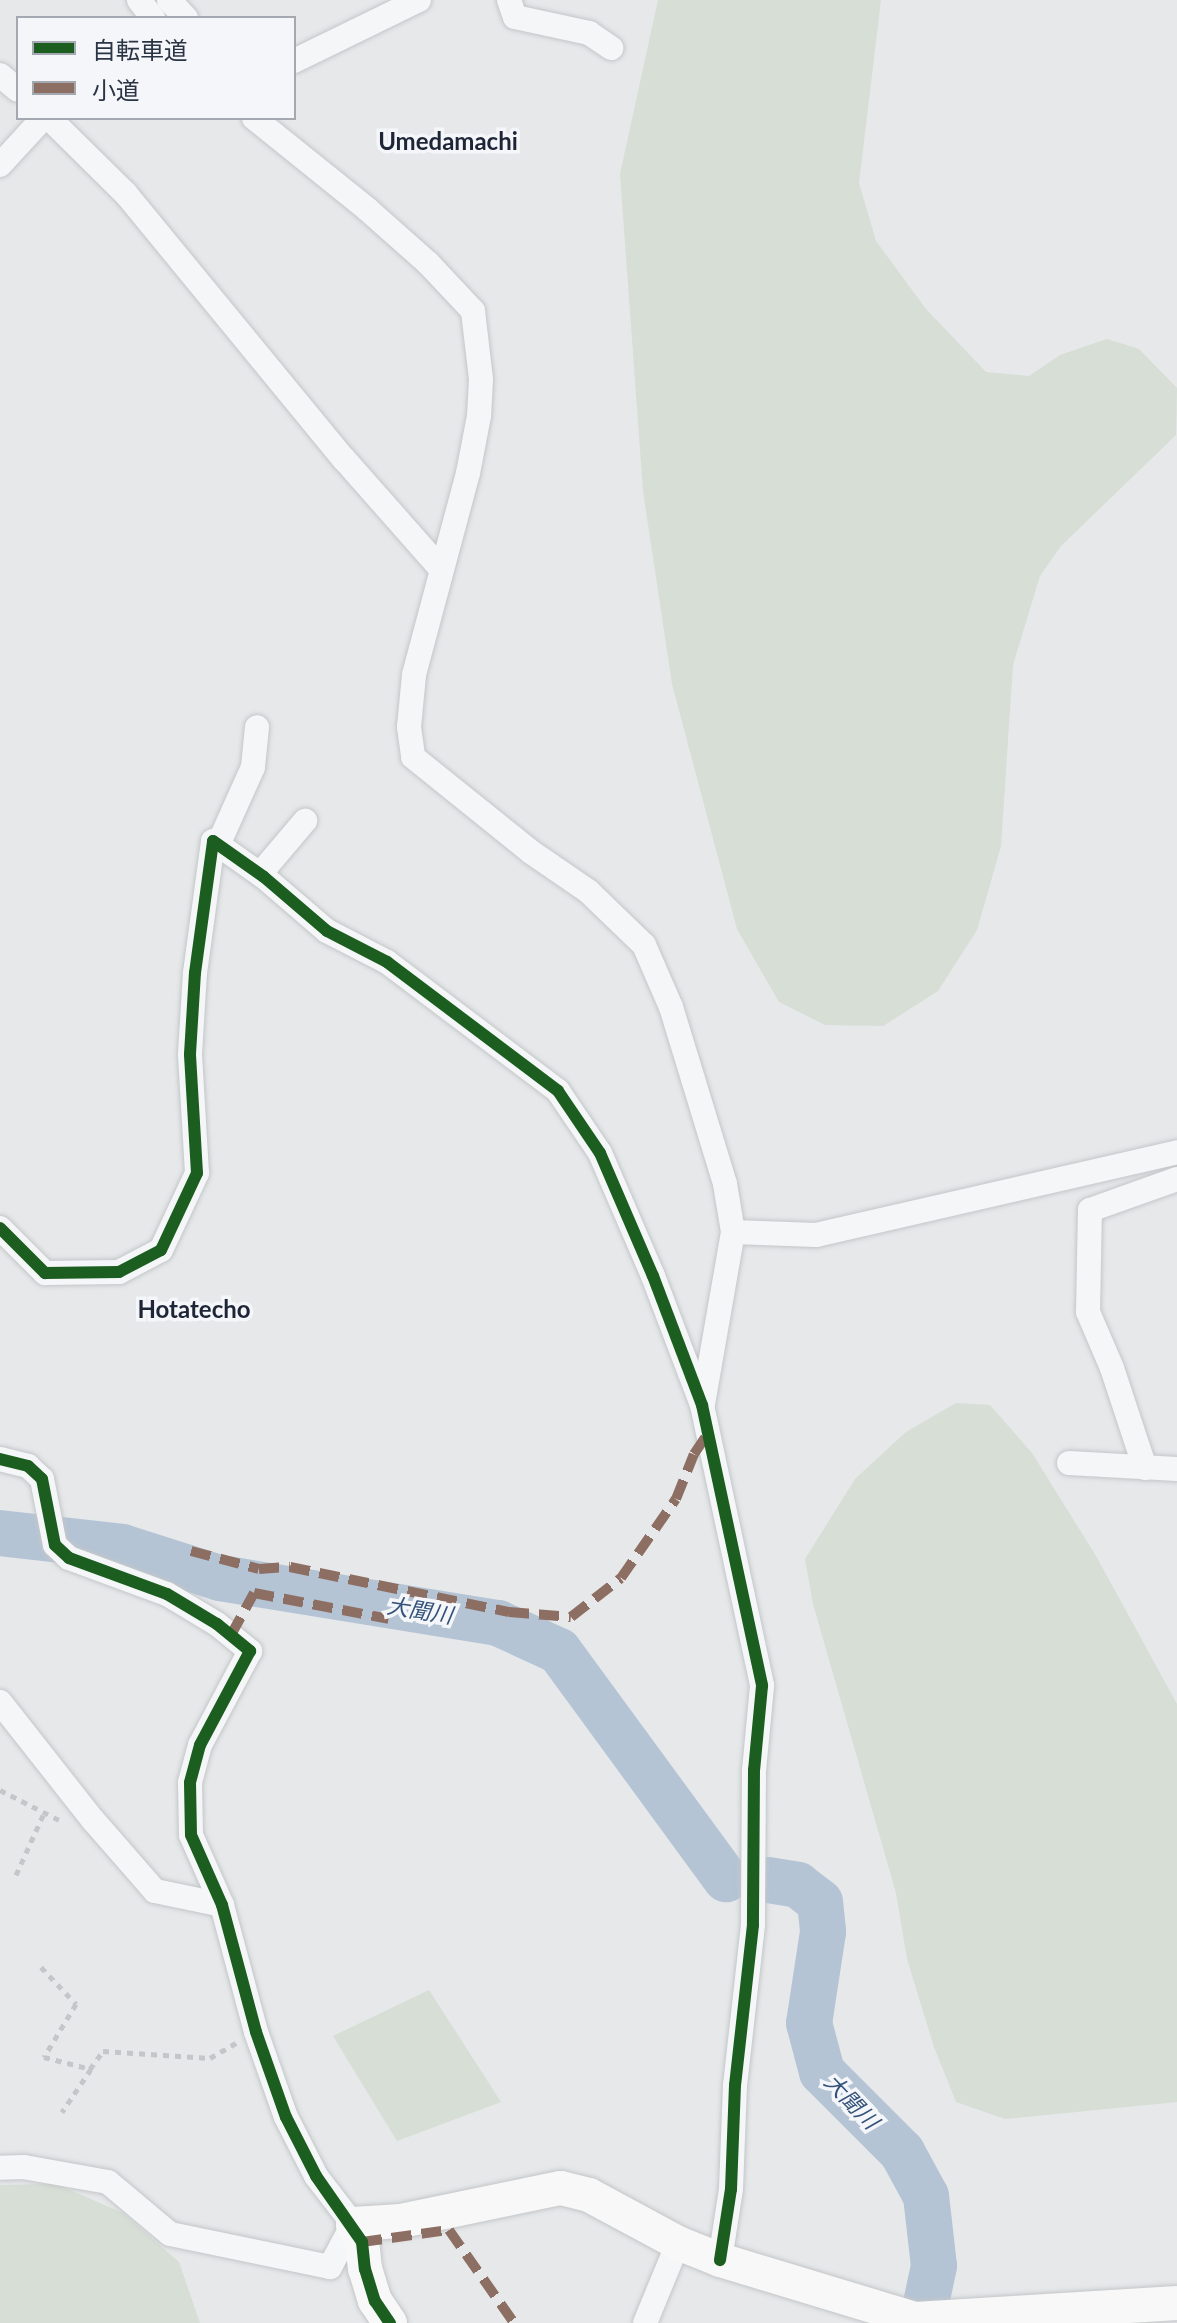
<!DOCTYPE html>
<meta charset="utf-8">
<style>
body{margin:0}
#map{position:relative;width:1177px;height:2323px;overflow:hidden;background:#e6e8ea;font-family:Lato,"Noto Sans JP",sans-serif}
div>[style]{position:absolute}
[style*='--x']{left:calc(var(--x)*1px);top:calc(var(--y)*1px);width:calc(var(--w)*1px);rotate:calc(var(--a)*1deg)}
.green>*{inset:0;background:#d6ded6}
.river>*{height:46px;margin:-23px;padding:0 23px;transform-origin:23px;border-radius:23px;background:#b4c4d5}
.path>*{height:5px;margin-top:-2.5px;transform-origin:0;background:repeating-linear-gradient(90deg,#c5c6ca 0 6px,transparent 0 12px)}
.roads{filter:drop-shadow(0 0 2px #c4c6c8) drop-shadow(0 0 2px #c4c6c8)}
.street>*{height:24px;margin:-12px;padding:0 12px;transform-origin:12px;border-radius:12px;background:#f5f6f7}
.secondary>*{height:34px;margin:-17px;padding:0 17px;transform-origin:17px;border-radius:17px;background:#f8f8f8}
.quiet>*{height:10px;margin-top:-5px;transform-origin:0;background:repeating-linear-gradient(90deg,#8d6e63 0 20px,transparent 0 30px)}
.cycleway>*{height:12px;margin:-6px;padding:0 6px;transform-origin:6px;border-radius:6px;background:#1b5e20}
span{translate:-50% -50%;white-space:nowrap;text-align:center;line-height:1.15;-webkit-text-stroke:7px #f4f6f9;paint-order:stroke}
.water-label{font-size:22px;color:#34527a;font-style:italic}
.quarter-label{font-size:24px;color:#1d2536;font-weight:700}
.legend{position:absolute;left:16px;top:16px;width:280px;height:104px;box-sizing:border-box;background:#f4f6f9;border:2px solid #a4a8b1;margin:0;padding:10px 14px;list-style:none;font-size:24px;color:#2b3445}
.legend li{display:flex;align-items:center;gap:16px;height:40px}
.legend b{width:40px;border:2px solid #a4a8b1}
</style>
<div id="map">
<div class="green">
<i style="clip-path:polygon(658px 0,881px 0,859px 183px,876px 241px,926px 309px,986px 372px,1029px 376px,1060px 355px,1107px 339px,1139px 349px,1177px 388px,1176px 435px,1061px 546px,1040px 576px,1013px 665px,1001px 846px,977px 930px,938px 991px,883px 1026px,825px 1025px,779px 1002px,737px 929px,672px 684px,643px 491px,620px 174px)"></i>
<i style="clip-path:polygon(956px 1403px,990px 1405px,1032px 1453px,1096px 1556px,1177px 1704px,1177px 2102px,1005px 2119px,956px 2102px,934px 2047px,907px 1959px,896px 1893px,813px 1604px,805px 1559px,855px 1479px,906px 1432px)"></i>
<i style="clip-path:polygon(429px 1990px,501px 2102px,397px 2141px,333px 2036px)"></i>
<i style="clip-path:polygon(56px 2184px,123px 2213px,179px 2262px,200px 2323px,0 2323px,0 2185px)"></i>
</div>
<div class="river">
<i style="--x:0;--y:1533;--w:123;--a:6.5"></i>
<i style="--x:122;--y:1547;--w:103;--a:17.6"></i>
<i style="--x:220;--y:1578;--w:282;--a:9.2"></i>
<i style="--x:498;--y:1623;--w:67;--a:24.7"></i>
<i style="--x:559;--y:1651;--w:283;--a:53.8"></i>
<i style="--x:768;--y:1880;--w:30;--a:9"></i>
<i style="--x:798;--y:1885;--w:28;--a:38"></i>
<i style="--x:820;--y:1902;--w:30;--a:84"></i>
<i style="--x:823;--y:1932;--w:92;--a:98.7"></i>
<i style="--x:809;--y:2023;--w:51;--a:75.1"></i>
<i style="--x:822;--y:2072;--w:113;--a:45"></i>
<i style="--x:902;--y:2152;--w:50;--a:61.4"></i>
<i style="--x:926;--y:2196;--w:70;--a:83.5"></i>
<i style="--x:934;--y:2266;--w:33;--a:102"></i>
</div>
<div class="path">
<i style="--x:0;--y:1790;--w:71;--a:26.9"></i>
<i style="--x:16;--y:1875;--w:68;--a:-65.7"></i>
<i style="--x:41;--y:1967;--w:51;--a:46.6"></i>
<i style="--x:76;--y:2004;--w:62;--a:121.1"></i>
<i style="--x:44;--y:2057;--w:49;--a:14.3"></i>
<i style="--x:91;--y:2069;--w:52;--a:124"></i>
<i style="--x:90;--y:2069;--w:22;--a:-54"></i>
<i style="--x:103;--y:2051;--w:107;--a:3.7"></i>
<i style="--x:210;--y:2058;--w:32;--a:-30"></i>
</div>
<div class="roads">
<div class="street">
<i style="--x:139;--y:0;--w:23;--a:52"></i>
<i style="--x:169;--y:0;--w:25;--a:47"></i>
<i style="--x:509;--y:0;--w:18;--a:71"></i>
<i style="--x:515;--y:17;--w:76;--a:12.2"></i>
<i style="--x:589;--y:33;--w:27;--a:34"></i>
<i style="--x:294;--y:61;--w:139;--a:-26"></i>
<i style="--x:0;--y:75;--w:23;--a:40"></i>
<i style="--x:49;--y:118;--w:108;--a:44.6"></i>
<i style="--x:126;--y:194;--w:343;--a:50.6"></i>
<i style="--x:344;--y:459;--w:147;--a:48.6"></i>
<i style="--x:254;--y:118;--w:145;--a:38.8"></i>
<i style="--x:367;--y:209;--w:81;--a:41.5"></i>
<i style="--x:428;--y:263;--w:66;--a:46.8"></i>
<i style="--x:473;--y:311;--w:68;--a:83.3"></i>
<i style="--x:481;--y:379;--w:37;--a:93"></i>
<i style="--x:479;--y:416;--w:58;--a:100.9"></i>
<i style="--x:468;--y:473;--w:209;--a:105"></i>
<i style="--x:414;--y:675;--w:52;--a:95.5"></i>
<i style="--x:409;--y:727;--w:30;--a:82"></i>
<i style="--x:413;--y:757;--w:151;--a:38.8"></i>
<i style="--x:531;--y:852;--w:69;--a:34.4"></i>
<i style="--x:588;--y:891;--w:78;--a:44"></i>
<i style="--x:644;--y:945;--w:68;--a:66.5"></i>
<i style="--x:671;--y:1007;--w:185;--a:73"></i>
<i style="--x:725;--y:1184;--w:49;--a:80.5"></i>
<i style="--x:733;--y:1232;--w:175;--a:99.9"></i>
<i style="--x:0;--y:165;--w:64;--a:-47.5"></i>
<i style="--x:218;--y:845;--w:85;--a:-65.8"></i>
<i style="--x:253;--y:767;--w:40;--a:-84.3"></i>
<i style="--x:260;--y:874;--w:70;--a:-49.7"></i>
<i style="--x:0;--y:1228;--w:64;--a:45"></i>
<i style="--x:45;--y:1273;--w:74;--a:-0.8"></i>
<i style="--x:119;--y:1272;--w:47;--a:-27.6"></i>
<i style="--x:161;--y:1250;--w:85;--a:-64.9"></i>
<i style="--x:197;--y:1173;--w:119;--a:-93.4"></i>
<i style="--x:190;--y:1054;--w:81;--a:-86.5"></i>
<i style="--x:195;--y:973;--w:133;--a:-82.2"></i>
<i style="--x:213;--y:841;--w:62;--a:35.2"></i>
<i style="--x:264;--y:877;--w:83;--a:40.6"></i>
<i style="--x:327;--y:931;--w:68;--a:27.3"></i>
<i style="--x:387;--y:962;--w:214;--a:37"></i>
<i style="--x:558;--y:1091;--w:75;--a:55.9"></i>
<i style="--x:600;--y:1153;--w:134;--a:66.7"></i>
<i style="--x:653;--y:1276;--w:138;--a:69.2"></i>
<i style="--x:702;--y:1405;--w:287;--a:77.9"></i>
<i style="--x:762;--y:1686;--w:84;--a:95.4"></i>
<i style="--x:754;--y:1770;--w:155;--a:90.4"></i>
<i style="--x:753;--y:1925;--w:161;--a:96.4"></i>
<i style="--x:735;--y:2085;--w:104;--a:92.2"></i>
<i style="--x:731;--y:2189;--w:72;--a:98.8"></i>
<i style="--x:733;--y:1232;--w:83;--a:2.1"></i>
<i style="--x:816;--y:1235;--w:370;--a:-12.9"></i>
<i style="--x:0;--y:1459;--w:29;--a:14"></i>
<i style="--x:28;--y:1466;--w:19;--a:43"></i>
<i style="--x:42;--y:1479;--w:67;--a:78.9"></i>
<i style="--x:55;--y:1545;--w:19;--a:43"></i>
<i style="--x:69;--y:1558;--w:104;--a:20.2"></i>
<i style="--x:167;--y:1594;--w:58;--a:31"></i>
<i style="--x:217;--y:1624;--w:43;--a:39.3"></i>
<i style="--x:250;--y:1651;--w:106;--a:118"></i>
<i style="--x:200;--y:1745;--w:39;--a:105"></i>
<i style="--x:190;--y:1783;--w:52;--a:88.9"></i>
<i style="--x:191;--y:1835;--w:77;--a:66.1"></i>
<i style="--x:222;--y:1905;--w:131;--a:75"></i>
<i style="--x:256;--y:2032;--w:90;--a:70.6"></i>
<i style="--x:286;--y:2117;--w:66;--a:63"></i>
<i style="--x:316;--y:2176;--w:61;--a:52.4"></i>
<i style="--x:353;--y:2224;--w:49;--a:118.1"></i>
<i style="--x:330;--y:2267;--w:163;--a:-168.3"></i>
<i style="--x:170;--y:2234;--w:81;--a:-140"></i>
<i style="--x:108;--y:2182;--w:85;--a:-169.9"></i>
<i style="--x:24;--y:2167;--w:24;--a:178"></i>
<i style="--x:1069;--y:1463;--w:108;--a:3.2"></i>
<i style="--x:1145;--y:1468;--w:105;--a:-108.3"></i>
<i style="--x:1112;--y:1368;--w:61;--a:-113.2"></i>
<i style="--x:1088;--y:1312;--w:102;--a:-88.9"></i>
<i style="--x:1090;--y:1210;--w:92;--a:-19.6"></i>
<i style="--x:0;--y:1702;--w:150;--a:51.8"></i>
<i style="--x:93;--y:1820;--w:94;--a:48.9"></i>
<i style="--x:155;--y:1891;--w:68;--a:11.8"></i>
<i style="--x:645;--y:2323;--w:87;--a:-67.6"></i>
</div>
<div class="secondary">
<i style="--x:390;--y:2323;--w:27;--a:-124"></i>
<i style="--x:375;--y:2301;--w:34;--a:-107"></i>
<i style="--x:365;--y:2269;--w:27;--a:-96"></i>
<i style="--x:362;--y:2242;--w:20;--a:-117"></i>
<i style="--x:353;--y:2224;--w:48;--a:-3.6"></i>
<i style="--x:401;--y:2221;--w:163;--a:-11.7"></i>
<i style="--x:561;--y:2188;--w:29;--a:14"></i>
<i style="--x:589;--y:2195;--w:101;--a:28.3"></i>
<i style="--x:678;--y:2243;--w:45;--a:22"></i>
<i style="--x:720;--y:2260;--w:205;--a:16.8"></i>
<i style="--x:916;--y:2319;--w:261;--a:-3.5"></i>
</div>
</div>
<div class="quiet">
<i style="--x:191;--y:1551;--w:70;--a:14.8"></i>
<i style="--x:259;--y:1569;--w:31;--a:-4"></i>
<i style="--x:290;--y:1567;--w:224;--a:11.6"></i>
<i style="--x:509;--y:1612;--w:62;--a:4.6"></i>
<i style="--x:571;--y:1617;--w:63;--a:-38"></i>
<i style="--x:621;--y:1578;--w:96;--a:-55.2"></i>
<i style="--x:676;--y:1499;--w:48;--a:-68.2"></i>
<i style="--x:694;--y:1454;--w:25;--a:-56"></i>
<i style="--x:231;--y:1635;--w:48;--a:-61.3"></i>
<i style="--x:254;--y:1593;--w:137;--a:10.9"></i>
<i style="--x:362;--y:2242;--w:88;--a:-7.9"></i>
<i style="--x:449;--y:2230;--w:113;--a:55"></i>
</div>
<div class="cycleway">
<i style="--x:0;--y:1228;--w:64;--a:45"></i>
<i style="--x:45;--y:1273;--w:74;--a:-0.8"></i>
<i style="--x:119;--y:1272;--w:47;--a:-27.6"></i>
<i style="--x:161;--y:1250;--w:85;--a:-64.9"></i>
<i style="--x:197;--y:1173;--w:119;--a:-93.4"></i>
<i style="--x:190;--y:1054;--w:81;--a:-86.5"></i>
<i style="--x:195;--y:973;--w:133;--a:-82.2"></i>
<i style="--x:213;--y:841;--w:62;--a:35.2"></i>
<i style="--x:264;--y:877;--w:83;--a:40.6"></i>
<i style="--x:327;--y:931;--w:68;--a:27.3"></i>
<i style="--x:387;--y:962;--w:214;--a:37"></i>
<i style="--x:558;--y:1091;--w:75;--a:55.9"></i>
<i style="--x:600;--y:1153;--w:134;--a:66.7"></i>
<i style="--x:653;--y:1276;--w:138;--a:69.2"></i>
<i style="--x:702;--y:1405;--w:287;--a:77.9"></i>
<i style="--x:762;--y:1686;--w:84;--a:95.4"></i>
<i style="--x:754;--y:1770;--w:155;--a:90.4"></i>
<i style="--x:753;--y:1925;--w:161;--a:96.4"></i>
<i style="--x:735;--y:2085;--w:104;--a:92.2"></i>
<i style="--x:731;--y:2189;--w:72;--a:98.8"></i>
<i style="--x:0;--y:1459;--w:29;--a:14"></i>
<i style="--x:28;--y:1466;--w:19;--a:43"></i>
<i style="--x:42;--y:1479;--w:67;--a:78.9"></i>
<i style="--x:55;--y:1545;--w:19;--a:43"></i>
<i style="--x:69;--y:1558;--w:104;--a:20.2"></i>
<i style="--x:167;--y:1594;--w:58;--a:31"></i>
<i style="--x:217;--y:1624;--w:43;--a:39.3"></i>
<i style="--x:250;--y:1651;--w:106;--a:118"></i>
<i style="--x:200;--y:1745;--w:39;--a:105"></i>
<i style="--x:190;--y:1783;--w:52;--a:88.9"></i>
<i style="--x:191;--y:1835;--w:77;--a:66.1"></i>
<i style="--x:222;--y:1905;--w:131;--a:75"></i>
<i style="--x:256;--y:2032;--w:90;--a:70.6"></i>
<i style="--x:286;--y:2117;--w:66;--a:63"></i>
<i style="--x:316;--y:2176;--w:80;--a:55.1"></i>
<i style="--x:362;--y:2242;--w:27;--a:84"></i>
<i style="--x:365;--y:2269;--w:34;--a:73"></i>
<i style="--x:375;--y:2301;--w:27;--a:56"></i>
</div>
<div class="water-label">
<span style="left:420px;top:1610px;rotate:9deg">大聞川</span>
<span style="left:852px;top:2101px;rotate:46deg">大聞川</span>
</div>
<div class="quarter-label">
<span style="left:448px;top:141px">Umedamachi</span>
<span style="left:194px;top:1309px">Hotatecho</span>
</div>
<ul class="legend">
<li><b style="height:10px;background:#1b5e20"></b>自転車道</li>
<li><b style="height:10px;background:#8d6e63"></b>小道</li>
</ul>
</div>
